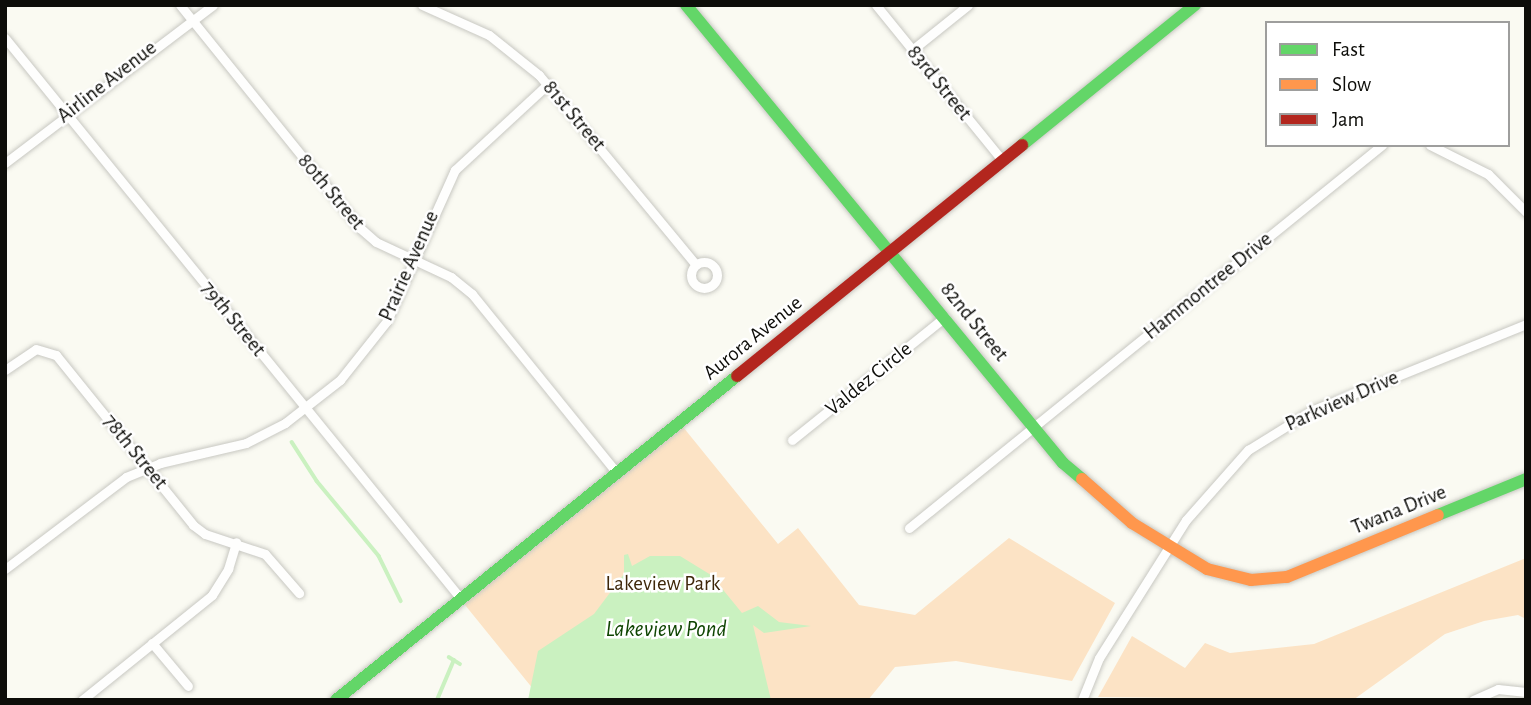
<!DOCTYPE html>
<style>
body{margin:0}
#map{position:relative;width:1531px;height:705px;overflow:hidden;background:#fafaf2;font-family:"Alegreya Sans",sans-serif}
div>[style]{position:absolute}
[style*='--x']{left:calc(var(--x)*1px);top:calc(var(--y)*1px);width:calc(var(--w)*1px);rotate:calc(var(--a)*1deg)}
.green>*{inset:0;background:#fce3c5}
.water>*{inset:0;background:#caf1c0}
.stream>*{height:3.5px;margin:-1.75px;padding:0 1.75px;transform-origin:1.75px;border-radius:1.75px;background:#caf1c0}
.roads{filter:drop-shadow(0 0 2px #c8c8c2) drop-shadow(0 0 2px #c8c8c2)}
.street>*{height:9px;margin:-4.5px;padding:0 4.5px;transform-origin:4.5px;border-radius:4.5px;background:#fefefd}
.street>.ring{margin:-4.5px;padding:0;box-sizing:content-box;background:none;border:9px solid #fefefd;border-radius:50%}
.fast>*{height:12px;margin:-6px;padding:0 6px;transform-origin:6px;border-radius:6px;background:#63d668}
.slow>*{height:12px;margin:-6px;padding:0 6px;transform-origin:6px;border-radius:6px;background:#ff974d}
.jam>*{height:12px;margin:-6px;padding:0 6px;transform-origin:6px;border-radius:6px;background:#b3261e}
span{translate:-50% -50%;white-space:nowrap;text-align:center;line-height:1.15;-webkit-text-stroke:5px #fff;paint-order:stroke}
.street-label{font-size:21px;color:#0d0d09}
.park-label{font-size:21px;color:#3e270a}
.water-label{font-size:23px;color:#0f4502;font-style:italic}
.frame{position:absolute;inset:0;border:7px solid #0d0d09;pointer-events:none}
.legend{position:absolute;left:1265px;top:21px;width:245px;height:126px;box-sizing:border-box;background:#fff;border:2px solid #9e9e9d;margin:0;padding:9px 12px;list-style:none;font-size:21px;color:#0d0d09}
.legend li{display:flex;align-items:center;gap:14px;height:35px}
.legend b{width:35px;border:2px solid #9e9e9d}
</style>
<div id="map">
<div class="green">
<i style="clip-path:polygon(679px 422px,778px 544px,798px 528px,859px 605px,915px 615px,1009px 538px,1115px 603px,1072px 681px,956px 661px,895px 667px,868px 700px,542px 700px,461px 600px)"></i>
<i style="clip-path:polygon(1526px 558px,1526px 619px,1518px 615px,1484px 621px,1445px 634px,1353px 700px,1098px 697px,1132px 636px,1185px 668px,1205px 643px,1230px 653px,1314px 644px)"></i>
</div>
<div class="water">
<i style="clip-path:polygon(628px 554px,632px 566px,650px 556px,680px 556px,711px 575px,742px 613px,758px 606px,779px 622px,811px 626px,764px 633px,753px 625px,771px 700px,528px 700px,538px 651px,594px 614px,624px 574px,624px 555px)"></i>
</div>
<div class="stream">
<i style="--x:292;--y:442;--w:46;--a:57.3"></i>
<i style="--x:317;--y:481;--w:97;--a:50.4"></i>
<i style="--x:379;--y:556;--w:50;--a:63.9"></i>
<i style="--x:449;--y:657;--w:13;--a:32"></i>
<i style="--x:437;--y:700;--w:43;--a:-67"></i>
</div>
<div class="roads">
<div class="street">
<i style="--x:180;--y:5;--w:287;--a:51.1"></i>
<i style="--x:360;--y:228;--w:21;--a:41"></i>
<i style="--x:376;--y:242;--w:83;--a:25"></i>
<i style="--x:451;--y:277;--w:27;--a:39"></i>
<i style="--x:472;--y:294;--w:230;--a:51"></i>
<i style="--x:422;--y:5;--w:73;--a:24.1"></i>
<i style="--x:489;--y:35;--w:64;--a:38.7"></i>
<i style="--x:539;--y:75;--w:246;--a:50.4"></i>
<i style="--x:876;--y:5;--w:201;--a:50.9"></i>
<i style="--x:5;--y:38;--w:723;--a:50.89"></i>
<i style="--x:912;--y:50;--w:72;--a:-38.8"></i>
<i style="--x:1430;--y:145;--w:65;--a:26.6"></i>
<i style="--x:1488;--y:174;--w:54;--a:45"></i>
<i style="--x:5;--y:163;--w:261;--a:-37.2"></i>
<i class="ring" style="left:691px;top:262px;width:17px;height:17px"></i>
<i style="--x:5;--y:370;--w:37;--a:-34"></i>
<i style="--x:36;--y:349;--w:21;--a:17"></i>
<i style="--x:56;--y:355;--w:218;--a:51.1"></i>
<i style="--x:193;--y:525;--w:15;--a:37"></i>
<i style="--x:205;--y:534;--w:63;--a:18.4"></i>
<i style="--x:265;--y:554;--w:52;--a:48.9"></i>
<i style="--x:792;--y:440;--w:196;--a:-38.8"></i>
<i style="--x:909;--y:528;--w:609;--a:-39"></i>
<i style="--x:5;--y:569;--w:152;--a:-37.2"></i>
<i style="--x:126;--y:477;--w:37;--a:-22"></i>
<i style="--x:160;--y:463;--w:88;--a:-13.1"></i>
<i style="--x:246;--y:443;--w:44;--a:-27.1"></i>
<i style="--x:285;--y:423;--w:70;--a:-38"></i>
<i style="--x:340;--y:380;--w:75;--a:-51.5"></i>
<i style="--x:387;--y:321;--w:166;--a:-65.8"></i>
<i style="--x:455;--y:170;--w:127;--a:-42.8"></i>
<i style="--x:152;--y:643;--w:56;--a:50.1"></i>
<i style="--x:82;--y:700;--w:167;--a:-38.9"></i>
<i style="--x:212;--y:595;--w:31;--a:-58"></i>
<i style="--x:228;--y:569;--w:28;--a:-73"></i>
<i style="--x:1082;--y:700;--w:45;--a:-68"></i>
<i style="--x:1099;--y:658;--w:163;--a:-57.8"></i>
<i style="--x:1186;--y:520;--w:94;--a:-48.5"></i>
<i style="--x:1248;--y:450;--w:74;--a:-31.8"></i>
<i style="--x:1311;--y:411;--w:232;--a:-22"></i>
<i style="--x:1473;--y:700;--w:27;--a:-24"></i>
<i style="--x:1498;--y:689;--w:28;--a:6"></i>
</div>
<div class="fast">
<i style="--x:686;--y:5;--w:593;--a:50.54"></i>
<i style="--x:1063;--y:463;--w:25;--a:40"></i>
<i style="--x:1022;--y:145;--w:223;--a:-39"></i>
<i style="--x:1438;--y:515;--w:95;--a:-22.2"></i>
<i style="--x:336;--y:700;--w:516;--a:-38.94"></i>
</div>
<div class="slow">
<i style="--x:1082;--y:479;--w:67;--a:41.3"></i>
<i style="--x:1132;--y:523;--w:88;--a:31.5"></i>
<i style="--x:1207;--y:569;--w:45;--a:14"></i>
<i style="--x:1251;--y:580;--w:36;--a:-5"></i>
<i style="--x:1287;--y:577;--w:163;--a:-22.3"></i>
</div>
<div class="jam">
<i style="--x:737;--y:376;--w:367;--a:-39"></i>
</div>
</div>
<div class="street-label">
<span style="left:107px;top:82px;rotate:-38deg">Airline Avenue</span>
<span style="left:939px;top:83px;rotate:51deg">83rd Street</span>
<span style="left:574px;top:116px;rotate:50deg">81st Street</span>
<span style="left:331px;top:192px;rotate:50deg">80th Street</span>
<span style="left:409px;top:266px;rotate:-66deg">Prairie Avenue</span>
<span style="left:1208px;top:286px;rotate:-39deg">Hammontree Drive</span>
<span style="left:233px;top:319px;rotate:51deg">79th Street</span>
<span style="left:974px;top:322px;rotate:51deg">82nd Street</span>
<span style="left:753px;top:338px;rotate:-39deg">Aurora Avenue</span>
<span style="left:869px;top:379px;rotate:-39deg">Valdez Circle</span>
<span style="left:1342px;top:401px;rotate:-24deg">Parkview Drive</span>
<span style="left:135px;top:452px;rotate:51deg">78th Street</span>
<span style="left:1399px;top:510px;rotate:-22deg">Twana Drive</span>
</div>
<div class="park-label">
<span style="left:663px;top:584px">Lakeview Park</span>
</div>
<div class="water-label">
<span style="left:666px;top:630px">Lakeview Pond</span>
</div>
<div class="frame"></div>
<ul class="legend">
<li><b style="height:9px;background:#63d668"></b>Fast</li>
<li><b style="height:9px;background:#ff974d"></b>Slow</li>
<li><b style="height:9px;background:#b3261e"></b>Jam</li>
</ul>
</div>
